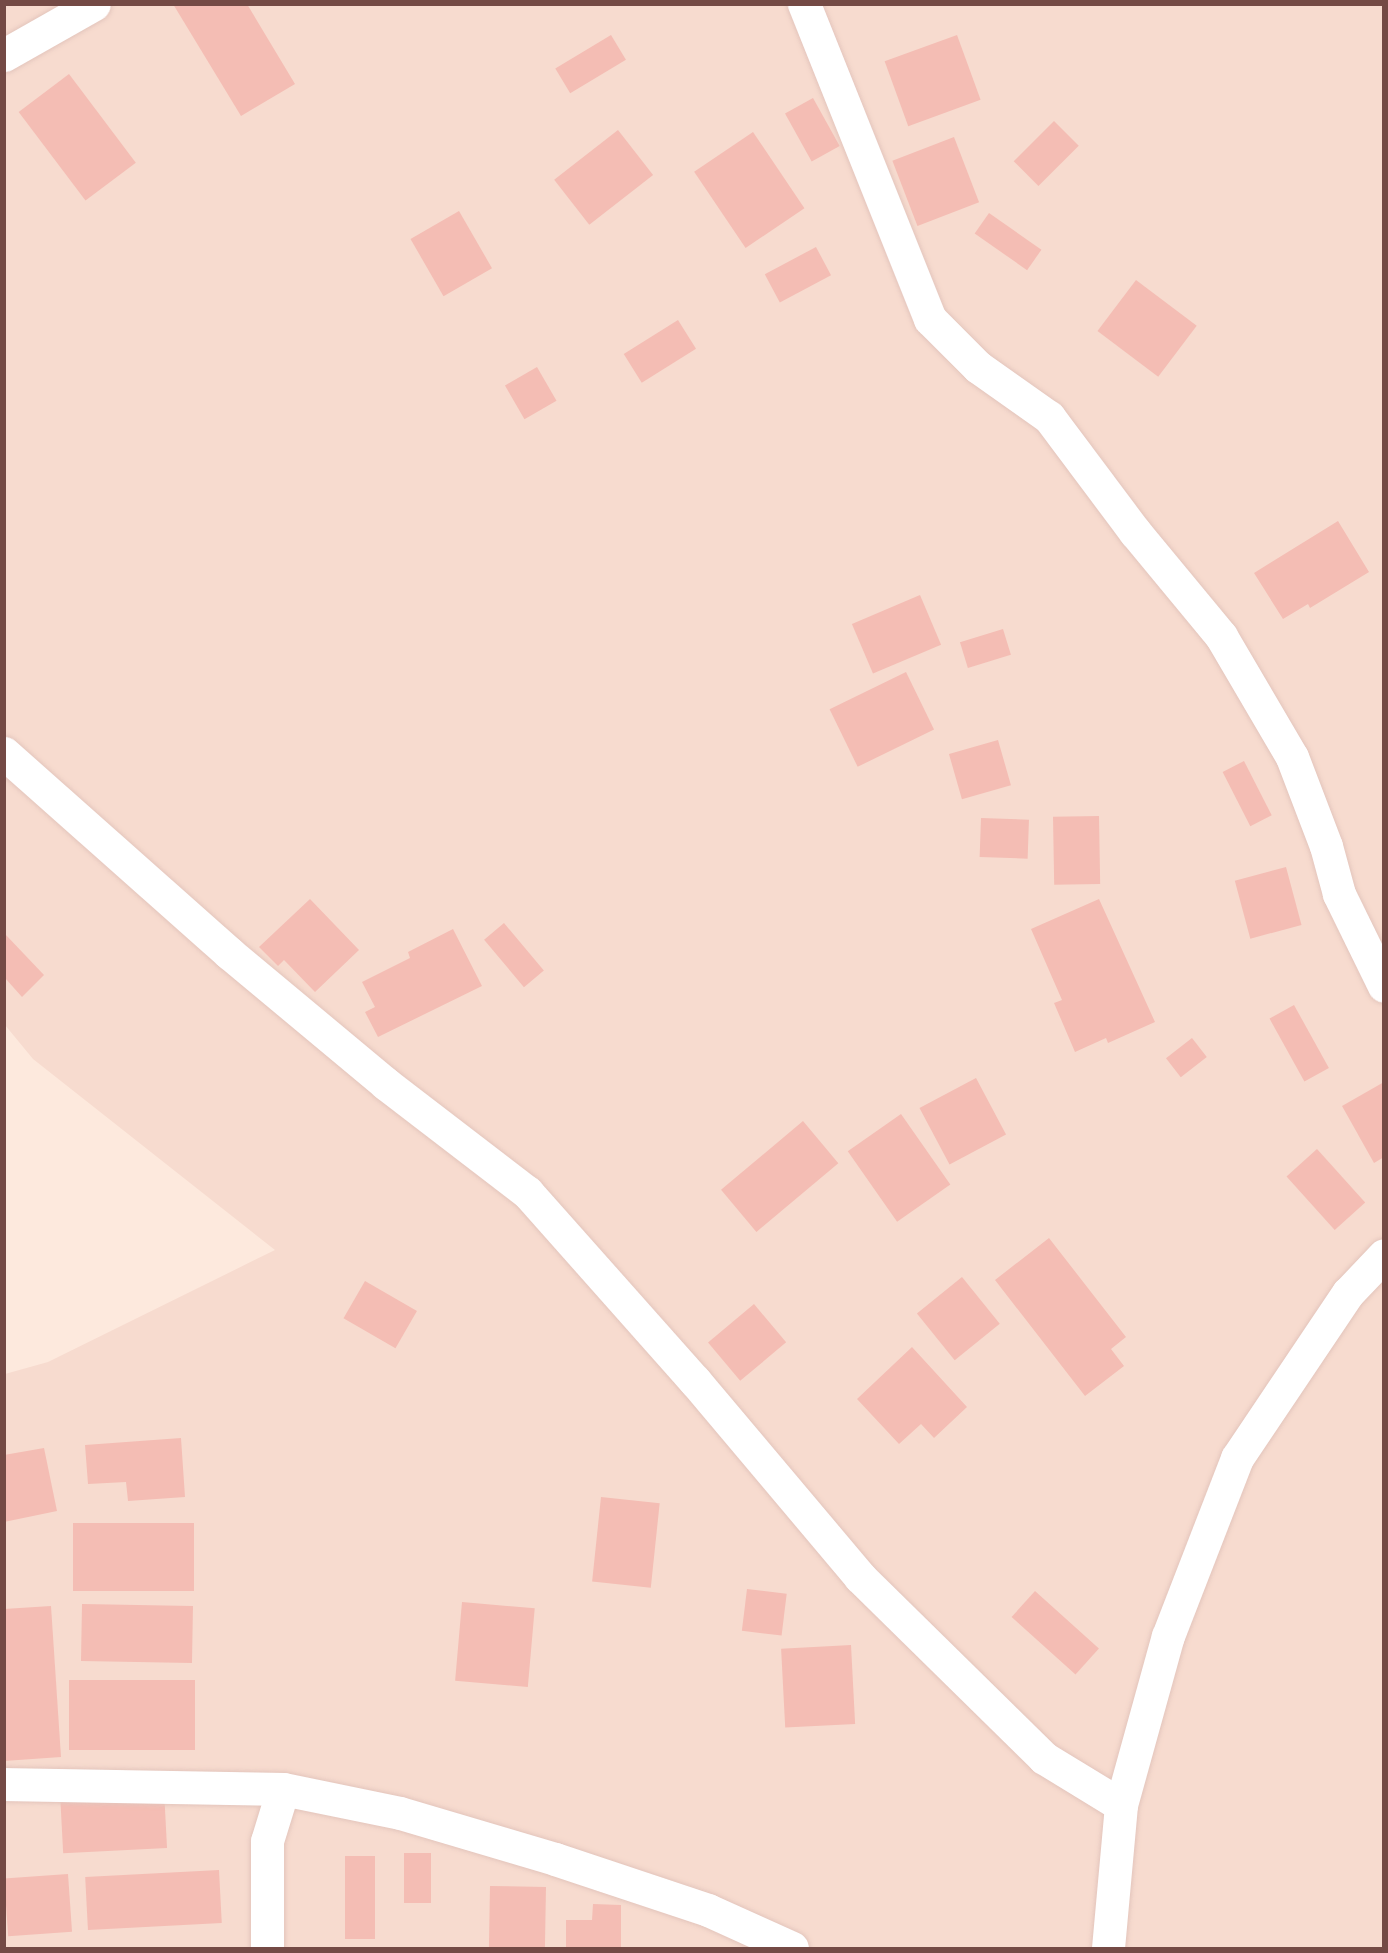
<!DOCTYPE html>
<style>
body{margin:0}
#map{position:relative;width:1388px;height:1953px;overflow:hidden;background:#fde9dd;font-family:"Exo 2",sans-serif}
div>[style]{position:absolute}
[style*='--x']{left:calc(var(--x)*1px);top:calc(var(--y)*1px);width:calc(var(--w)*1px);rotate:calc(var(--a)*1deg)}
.residential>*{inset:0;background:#f7dbcf}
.building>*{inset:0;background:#f4bdb4;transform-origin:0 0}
.roads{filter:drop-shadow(0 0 2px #e3c5bc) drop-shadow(0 0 2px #e3c5bc)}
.minor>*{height:33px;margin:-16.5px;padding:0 16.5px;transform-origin:16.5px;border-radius:16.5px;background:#fff}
.tertiary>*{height:33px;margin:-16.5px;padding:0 16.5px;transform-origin:16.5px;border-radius:16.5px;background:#fff}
span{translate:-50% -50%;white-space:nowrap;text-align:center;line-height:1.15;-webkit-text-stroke:4.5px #ffeee5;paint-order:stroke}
.frame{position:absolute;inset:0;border:6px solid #744a45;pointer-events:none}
</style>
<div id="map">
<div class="residential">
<i style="clip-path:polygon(5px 5px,1383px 5px,1383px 1948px,5px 1948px,5px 1374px,48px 1362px,275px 1250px,33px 1059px,5px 1025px)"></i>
</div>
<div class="building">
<i style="clip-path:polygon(173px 4px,247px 4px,295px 84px,241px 116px)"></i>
<i style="left:611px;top:35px;width:29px;height:65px;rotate:59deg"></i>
<i style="left:957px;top:35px;width:69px;height:77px;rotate:70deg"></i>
<i style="left:69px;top:74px;width:111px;height:63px;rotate:53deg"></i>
<i style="left:813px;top:98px;width:55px;height:32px;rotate:61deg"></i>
<i style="left:1054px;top:121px;width:35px;height:57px;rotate:45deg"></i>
<i style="left:618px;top:130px;width:57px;height:81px;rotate:52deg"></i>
<i style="left:753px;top:132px;width:92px;height:71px;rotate:56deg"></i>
<i style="left:954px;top:137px;width:70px;height:66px;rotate:69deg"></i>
<i style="left:459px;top:211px;width:66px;height:56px;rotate:60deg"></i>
<i style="left:989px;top:213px;width:64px;height:25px;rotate:35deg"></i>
<i style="left:816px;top:247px;width:32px;height:58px;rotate:62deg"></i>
<i style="left:1136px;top:280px;width:76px;height:64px;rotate:37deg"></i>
<i style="left:678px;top:320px;width:34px;height:64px;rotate:58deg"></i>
<i style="left:537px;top:367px;width:39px;height:37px;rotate:60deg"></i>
<i style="clip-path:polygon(1338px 521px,1369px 572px,1310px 608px,1308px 604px,1283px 619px,1254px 573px)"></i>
<i style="left:920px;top:595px;width:54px;height:74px;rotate:67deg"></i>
<i style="left:1003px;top:629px;width:27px;height:45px;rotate:73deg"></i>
<i style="left:906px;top:672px;width:64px;height:85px;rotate:64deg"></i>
<i style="left:998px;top:740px;width:47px;height:51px;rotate:74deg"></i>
<i style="left:1244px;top:761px;width:61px;height:24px;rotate:63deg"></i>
<i style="left:1099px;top:816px;width:68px;height:46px;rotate:89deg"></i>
<i style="left:981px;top:818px;width:48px;height:39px;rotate:2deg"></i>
<i style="left:1286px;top:867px;width:60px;height:53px;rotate:75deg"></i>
<i style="clip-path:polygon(310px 899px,359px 950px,315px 992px,284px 960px,278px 966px,259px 947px)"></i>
<i style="clip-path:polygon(1099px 899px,1155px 1022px,1108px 1043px,1106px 1038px,1075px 1052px,1054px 1003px,1062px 1000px,1031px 929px)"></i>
<i style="left:504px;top:923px;width:62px;height:26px;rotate:50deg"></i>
<i style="clip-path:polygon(453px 929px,482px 986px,378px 1037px,365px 1012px,375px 1007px,362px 982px,410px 958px,408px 952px)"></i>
<i style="clip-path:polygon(5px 934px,44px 975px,22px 997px,5px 978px)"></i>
<i style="left:1294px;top:1005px;width:72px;height:28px;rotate:61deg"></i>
<i style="left:1192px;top:1038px;width:24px;height:33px;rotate:52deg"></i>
<i style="left:976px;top:1078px;width:64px;height:64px;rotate:62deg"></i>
<i style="clip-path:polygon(1384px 1082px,1384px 1157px,1374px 1163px,1342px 1106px)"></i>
<i style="left:901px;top:1114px;width:86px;height:65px;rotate:55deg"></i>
<i style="left:803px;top:1121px;width:55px;height:107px;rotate:50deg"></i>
<i style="left:1317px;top:1149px;width:72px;height:41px;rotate:48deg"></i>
<i style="clip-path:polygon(1049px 1238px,1126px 1337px,1111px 1349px,1124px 1366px,1085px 1396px,995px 1280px)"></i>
<i style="left:962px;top:1277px;width:60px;height:58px;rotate:51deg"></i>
<i style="left:365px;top:1281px;width:60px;height:43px;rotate:30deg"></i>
<i style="left:754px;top:1304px;width:50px;height:60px;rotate:50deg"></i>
<i style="clip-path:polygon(912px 1347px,967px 1407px,934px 1438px,921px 1424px,899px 1444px,857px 1399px)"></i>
<i style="clip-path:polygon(181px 1438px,185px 1497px,128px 1501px,126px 1482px,88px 1484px,85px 1445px)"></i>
<i style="clip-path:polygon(44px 1448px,57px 1511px,4px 1522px,4px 1455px)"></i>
<i style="left:601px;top:1497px;width:59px;height:85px;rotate:6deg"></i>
<i style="left:73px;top:1523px;width:121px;height:68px"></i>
<i style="left:747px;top:1589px;width:40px;height:42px;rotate:7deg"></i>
<i style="left:1035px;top:1591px;width:86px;height:35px;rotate:42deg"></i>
<i style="left:462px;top:1602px;width:73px;height:79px;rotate:5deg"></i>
<i style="left:82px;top:1604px;width:111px;height:57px;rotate:1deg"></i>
<i style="clip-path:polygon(51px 1606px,61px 1757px,4px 1761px,4px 1609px)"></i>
<i style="left:851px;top:1645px;width:79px;height:70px;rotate:87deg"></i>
<i style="left:69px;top:1680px;width:126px;height:70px"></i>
<i style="left:164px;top:1790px;width:58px;height:104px;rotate:87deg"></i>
<i style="left:404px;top:1853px;width:27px;height:50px"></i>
<i style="left:345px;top:1856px;width:30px;height:83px"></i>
<i style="left:219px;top:1870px;width:53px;height:134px;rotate:87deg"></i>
<i style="left:68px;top:1874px;width:58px;height:64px;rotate:86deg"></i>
<i style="left:490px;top:1886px;width:56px;height:62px;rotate:1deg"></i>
<i style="clip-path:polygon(593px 1904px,621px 1905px,621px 1948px,566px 1948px,566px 1920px,592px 1920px)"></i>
</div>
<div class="roads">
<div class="minor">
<i style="--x:804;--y:4;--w:339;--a:68.2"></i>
<i style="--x:930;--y:319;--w:68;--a:45"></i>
<i style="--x:978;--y:367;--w:87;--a:35.2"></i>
<i style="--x:1049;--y:417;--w:144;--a:53.2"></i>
<i style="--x:1135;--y:532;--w:135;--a:50.4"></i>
<i style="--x:1221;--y:636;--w:140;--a:59.6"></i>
<i style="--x:1292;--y:757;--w:95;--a:69.1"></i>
<i style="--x:1326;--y:846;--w:50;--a:74.8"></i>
<i style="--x:1339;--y:894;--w:102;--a:63.9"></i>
<i style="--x:4;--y:55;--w:103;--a:-29.5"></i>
<i style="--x:4;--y:753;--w:301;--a:41.6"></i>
<i style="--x:229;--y:953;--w:204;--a:39.8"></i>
<i style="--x:386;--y:1084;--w:178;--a:37.5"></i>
<i style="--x:527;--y:1192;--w:253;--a:48.4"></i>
<i style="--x:695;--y:1381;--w:256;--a:49.9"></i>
<i style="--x:860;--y:1577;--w:258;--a:44.5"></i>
<i style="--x:1044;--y:1758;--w:90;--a:31.4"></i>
<i style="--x:4;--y:1784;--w:279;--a:1"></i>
<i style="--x:267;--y:1948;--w:107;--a:-90"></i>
<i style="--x:267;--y:1841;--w:54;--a:-72.9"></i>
<i style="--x:283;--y:1789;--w:119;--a:11.6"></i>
<i style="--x:400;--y:1813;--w:162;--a:16.5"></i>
<i style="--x:555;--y:1859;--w:161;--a:18.4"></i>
<i style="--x:708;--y:1910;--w:92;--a:24.3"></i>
</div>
<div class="tertiary">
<i style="--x:1108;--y:1948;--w:144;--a:-84.8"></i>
<i style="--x:1121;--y:1805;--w:175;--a:-74.5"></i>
<i style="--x:1168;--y:1636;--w:191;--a:-68.8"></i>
<i style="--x:1237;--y:1458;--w:199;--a:-56.1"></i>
<i style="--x:1348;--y:1293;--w:52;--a:-46.5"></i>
</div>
</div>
<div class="frame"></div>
</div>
